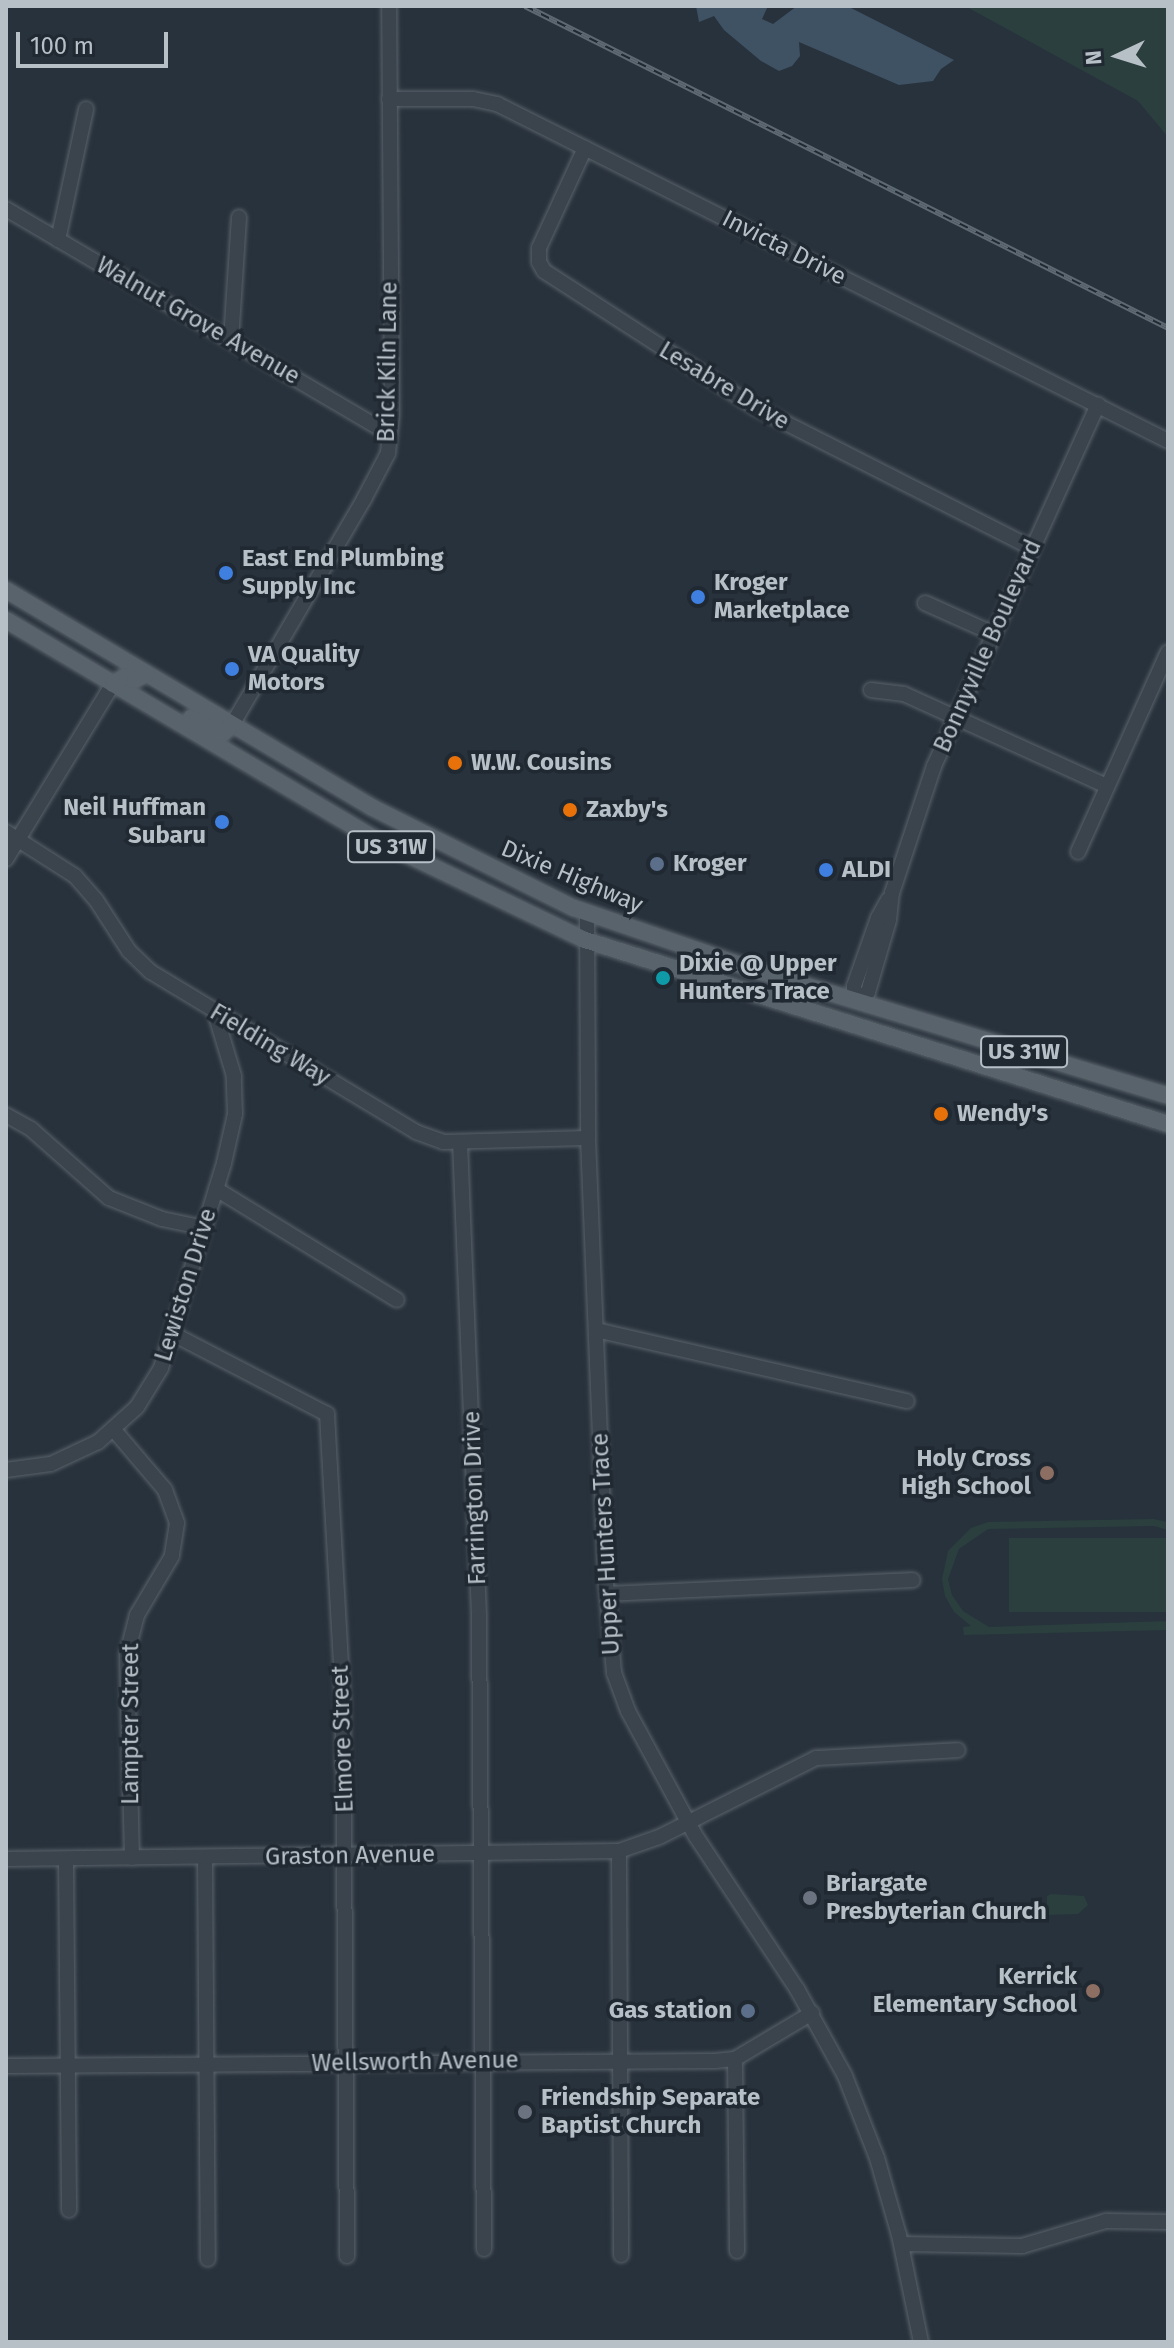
<!DOCTYPE html>
<style>
body{margin:0}
#map{position:relative;width:1174px;height:2348px;overflow:hidden;background:#28323c;font-family:"Fira Sans",sans-serif}
div>[style]{position:absolute}
[style*='--x']{left:calc(var(--x)*1px);top:calc(var(--y)*1px);width:calc(var(--w)*1px);rotate:calc(var(--a)*1deg)}
.green>*{inset:0;background:#2a3f3e;transform-origin:0 0}
.water>*{inset:0;background:#3f5263}
.roads{filter:drop-shadow(0 0 2px #59626a) drop-shadow(0 0 2px #59626a)}
.minor>*{height:14px;margin:-7px;padding:0 7px;transform-origin:7px;border-radius:7px;background:#3b444d}
.major>*{height:16px;margin:-8px;padding:0 8px;transform-origin:8px;border-radius:8px;background:#59636c}
.rail>*{height:6px;margin-top:-3px;transform-origin:0;background:repeating-linear-gradient(90deg,#202932 0 9px,#5e6973 0 18px);box-sizing:border-box;border-block:2px solid #5e6973}
.dots>*{width:22px;height:22px;translate:-50% -50%;box-sizing:border-box;border:4px solid #202932;border-radius:50%}
span{translate:-50% -50%;white-space:nowrap;text-align:center;line-height:1.15;-webkit-text-stroke:7px #202932;paint-order:stroke}
.shield-label span{padding:2px 6px;background:#202932;border:2px solid;border-radius:6px;-webkit-text-stroke-width:0}
.shield-label{font-size:22px;color:#b7bfc7;font-weight:700}
.street-label{font-size:24px;color:#b7bfc7}
.poi-label{font-size:24px;color:#b7bfc7;font-weight:700}
.left{translate:0 -50%;text-align:left}
.right{translate:-100% -50%;text-align:right}
.frame{position:absolute;inset:0;border:8px solid #b7bfc7;pointer-events:none}
.north{position:absolute;left:1078px;top:16px;width:80px;height:80px;-webkit-text-stroke:6px #202932;paint-order:stroke;rotate:266deg;font-size:22px;font-weight:700;line-height:32px;text-align:center;color:#b7bfc7}
.north::after{content:'';display:block;margin:auto;width:28px;height:36px;background:#b7bfc7;clip-path:polygon(50% 0,100% 100%,50% 72%,0 100%)}
.scale{position:absolute;left:16px;top:32px;width:152px;height:36px;box-sizing:border-box;border:4px solid #b7bfc7;border-top:0;padding-left:10px;font-size:24px;line-height:28px;white-space:nowrap;color:#b7bfc7;-webkit-text-stroke:6px #202932;paint-order:stroke}
</style>
<div id="map">
<div class="green">
<i style="clip-path:polygon(965px 6px,1168px 6px,1168px 137px,1138px 101px)"></i>
<i style="clip-path:polygon(1153px 1519px,1168px 1522px,1168px 1530px,1154px 1526px,988px 1529px,959px 1549px,948px 1579px,952px 1595px,963px 1611px,989px 1627px,1168px 1621px,1168px 1630px,964px 1635px,963px 1627px,971px 1626px,954px 1612px,945px 1596px,942px 1579px,948px 1551px,971px 1528px,988px 1522px)"></i>
<i style="left:1168px;top:1538px;width:74px;height:159px;rotate:90deg"></i>
<i style="clip-path:polygon(1051px 1894px,1084px 1896px,1088px 1905px,1078px 1914px,1047px 1915px,1047px 1896px)"></i>
</div>
<div class="water">
<i style="clip-path:polygon(696px 6px,768px 6px,762px 19px,773px 24px,797px 6px,847px 6px,954px 60px,941px 69px,933px 81px,899px 85px,799px 42px,800px 56px,792px 66px,779px 71px,761px 61px,724px 30px,714px 16px,699px 22px)"></i>
</div>
<div class="roads">
<div class="minor">
<i style="--x:389;--y:99;--w:84;--a:0"></i>
<i style="--x:473;--y:99;--w:25;--a:12"></i>
<i style="--x:497;--y:104;--w:751;--a:26.67"></i>
<i style="--x:585;--y:148;--w:110;--a:114.7"></i>
<i style="--x:539;--y:248;--w:14;--a:90"></i>
<i style="--x:539;--y:262;--w:10;--a:61"></i>
<i style="--x:544;--y:271;--w:252;--a:32.9"></i>
<i style="--x:756;--y:408;--w:309;--a:26.9"></i>
<i style="--x:6;--y:209;--w:445;--a:30.4"></i>
<i style="--x:58;--y:240;--w:134;--a:-77.9"></i>
<i style="--x:231;--y:341;--w:124;--a:-86.3"></i>
<i style="--x:925;--y:603;--w:76;--a:24.2"></i>
<i style="--x:871;--y:690;--w:33;--a:7"></i>
<i style="--x:904;--y:694;--w:223;--a:24.4"></i>
<i style="--x:232;--y:725;--w:262;--a:-59.7"></i>
<i style="--x:364;--y:499;--w:52;--a:-62.4"></i>
<i style="--x:388;--y:453;--w:38;--a:-84"></i>
<i style="--x:392;--y:415;--w:409;--a:-90.4"></i>
<i style="--x:6;--y:832;--w:82;--a:32.5"></i>
<i style="--x:75;--y:876;--w:32;--a:49"></i>
<i style="--x:96;--y:900;--w:61;--a:57.1"></i>
<i style="--x:129;--y:951;--w:30;--a:44"></i>
<i style="--x:151;--y:972;--w:310;--a:31.1"></i>
<i style="--x:416;--y:1132;--w:29;--a:20"></i>
<i style="--x:443;--y:1142;--w:145;--a:-1.6"></i>
<i style="--x:1078;--y:852;--w:219;--a:-65.8"></i>
<i style="--x:6;--y:859;--w:205;--a:-58.6"></i>
<i style="--x:587;--y:912;--w:226;--a:89.7"></i>
<i style="--x:588;--y:1138;--w:445;--a:87.7"></i>
<i style="--x:606;--y:1583;--w:90;--a:84.9"></i>
<i style="--x:614;--y:1673;--w:40;--a:69.8"></i>
<i style="--x:628;--y:1711;--w:141;--a:61.6"></i>
<i style="--x:695;--y:1835;--w:185;--a:56.5"></i>
<i style="--x:797;--y:1989;--w:99;--a:61.1"></i>
<i style="--x:845;--y:2076;--w:88;--a:68.7"></i>
<i style="--x:877;--y:2158;--w:80;--a:74.1"></i>
<i style="--x:899;--y:2235;--w:109;--a:78.4"></i>
<i style="--x:855;--y:1001;--w:16;--a:-35"></i>
<i style="--x:868;--y:992;--w:75;--a:-73.7"></i>
<i style="--x:889;--y:920;--w:27;--a:-84"></i>
<i style="--x:892;--y:893;--w:134;--a:-71.7"></i>
<i style="--x:934;--y:766;--w:397;--a:-65.6"></i>
<i style="--x:855;--y:1001;--w:15;--a:-94"></i>
<i style="--x:854;--y:986;--w:72;--a:-70.6"></i>
<i style="--x:878;--y:918;--w:21;--a:-61"></i>
<i style="--x:6;--y:1115;--w:29;--a:29"></i>
<i style="--x:31;--y:1129;--w:104;--a:41.5"></i>
<i style="--x:109;--y:1198;--w:57;--a:21.6"></i>
<i style="--x:162;--y:1219;--w:44;--a:11.8"></i>
<i style="--x:460;--y:1142;--w:474;--a:87.7"></i>
<i style="--x:479;--y:1616;--w:633;--a:89.55"></i>
<i style="--x:216;--y:1189;--w:212;--a:31.5"></i>
<i style="--x:596;--y:1330;--w:319;--a:12.9"></i>
<i style="--x:173;--y:1334;--w:174;--a:27.5"></i>
<i style="--x:327;--y:1414;--w:283;--a:86.8"></i>
<i style="--x:343;--y:1697;--w:559;--a:89.59"></i>
<i style="--x:114;--y:1430;--w:79;--a:49.6"></i>
<i style="--x:165;--y:1490;--w:35;--a:70"></i>
<i style="--x:177;--y:1523;--w:33;--a:99"></i>
<i style="--x:172;--y:1556;--w:69;--a:120.7"></i>
<i style="--x:137;--y:1615;--w:40;--a:104.4"></i>
<i style="--x:127;--y:1654;--w:204;--a:88.6"></i>
<i style="--x:6;--y:1470;--w:45;--a:-7.6"></i>
<i style="--x:51;--y:1464;--w:52;--a:-25.1"></i>
<i style="--x:98;--y:1442;--w:52;--a:-41.9"></i>
<i style="--x:137;--y:1407;--w:46;--a:-58.4"></i>
<i style="--x:161;--y:1368;--w:214;--a:-72.9"></i>
<i style="--x:224;--y:1163;--w:50;--a:-77.3"></i>
<i style="--x:235;--y:1114;--w:38;--a:-92"></i>
<i style="--x:234;--y:1076;--w:66;--a:-106.8"></i>
<i style="--x:607;--y:1594;--w:306;--a:-2.6"></i>
<i style="--x:619;--y:1851;--w:404;--a:89.7"></i>
<i style="--x:205;--y:1857;--w:402;--a:89.6"></i>
<i style="--x:6;--y:1859;--w:613;--a:-0.75"></i>
<i style="--x:619;--y:1851;--w:42;--a:-19.3"></i>
<i style="--x:659;--y:1837;--w:176;--a:-26.7"></i>
<i style="--x:816;--y:1758;--w:142;--a:-3.2"></i>
<i style="--x:66;--y:1859;--w:351;--a:89.5"></i>
<i style="--x:735;--y:2059;--w:192;--a:89.4"></i>
<i style="--x:6;--y:2066;--w:709;--a:-0.4"></i>
<i style="--x:715;--y:2061;--w:20;--a:-6"></i>
<i style="--x:735;--y:2059;--w:90;--a:-30.9"></i>
<i style="--x:902;--y:2244;--w:120;--a:1"></i>
<i style="--x:1022;--y:2246;--w:88;--a:-16.6"></i>
<i style="--x:1106;--y:2221;--w:62;--a:0.9"></i>
</div>
<div class="major">
<i style="--x:6;--y:590;--w:425;--a:30.7"></i>
<i style="--x:371;--y:807;--w:227;--a:26.5"></i>
<i style="--x:574;--y:908;--w:198;--a:18.9"></i>
<i style="--x:761;--y:972;--w:425;--a:16.9"></i>
<i style="--x:6;--y:620;--w:427;--a:30.7"></i>
<i style="--x:373;--y:838;--w:235;--a:25.7"></i>
<i style="--x:585;--y:940;--w:611;--a:17.52"></i>
<i style="--x:113;--y:684;--w:15;--a:-32"></i>
<i style="--x:126;--y:676;--w:9;--a:27"></i>
<i style="--x:134;--y:680;--w:14;--a:-25"></i>
<i style="--x:191;--y:718;--w:34;--a:30"></i>
<i style="--x:221;--y:735;--w:15;--a:-42"></i>
</div>
</div>
<div class="rail">
<i style="--x:525;--y:6;--w:719;--a:26.6"></i>
</div>
<div class="dots">
<i style="left:226px;top:573px;background:#3f7fe0"></i>
<i style="left:698px;top:597px;background:#3f7fe0"></i>
<i style="left:232px;top:669px;background:#3f7fe0"></i>
<i style="left:455px;top:763px;background:#e8710a"></i>
<i style="left:570px;top:810px;background:#e8710a"></i>
<i style="left:222px;top:822px;background:#3f7fe0"></i>
<i style="left:657px;top:864px;background:#5c6f8a"></i>
<i style="left:826px;top:870px;background:#3f7fe0"></i>
<i style="left:663px;top:978px;background:#0f9aa8"></i>
<i style="left:941px;top:1114px;background:#e8710a"></i>
<i style="left:1047px;top:1473px;background:#8d6e63"></i>
<i style="left:810px;top:1898px;background:#6b7280"></i>
<i style="left:1093px;top:1991px;background:#8d6e63"></i>
<i style="left:748px;top:2011px;background:#5c6f8a"></i>
<i style="left:525px;top:2112px;background:#6b7280"></i>
</div>
<div class="shield-label">
<span style="left:391px;top:847px">US 31W</span>
<span style="left:1024px;top:1052px">US 31W</span>
</div>
<div class="street-label">
<span style="left:784px;top:248px;rotate:27deg">Invicta Drive</span>
<span style="left:198px;top:321px;rotate:30deg">Walnut Grove Avenue</span>
<span style="left:388px;top:362px;rotate:-89deg">Brick Kiln Lane</span>
<span style="left:724px;top:386px;rotate:31deg">Lesabre Drive</span>
<span style="left:988px;top:646px;rotate:-66deg">Bonnyville Boulevard</span>
<span style="left:572px;top:877px;rotate:23deg">Dixie Highway</span>
<span style="left:270px;top:1045px;rotate:31deg">Fielding Way</span>
<span style="left:186px;top:1285px;rotate:-73deg">Lewiston Drive</span>
<span style="left:475px;top:1498px;rotate:-92deg">Farrington Drive</span>
<span style="left:606px;top:1544px;rotate:-93deg">Upper Hunters Trace</span>
<span style="left:131px;top:1724px;rotate:-90deg">Lampter Street</span>
<span style="left:343px;top:1739px;rotate:-92deg">Elmore Street</span>
<span style="left:350px;top:1856px;rotate:-1deg">Graston Avenue</span>
<span style="left:415px;top:2062px;rotate:-1deg">Wellsworth Avenue</span>
</div>
<div class="poi-label">
<span class="left" style="left:242px;top:573px">East End Plumbing<br>Supply Inc</span>
<span class="left" style="left:714px;top:597px">Kroger<br>Marketplace</span>
<span class="left" style="left:248px;top:669px">VA Quality<br>Motors</span>
<span class="left" style="left:471px;top:763px">W.W. Cousins</span>
<span class="right" style="left:206px;top:822px">Neil Huffman<br>Subaru</span>
<span class="left" style="left:586px;top:810px">Zaxby's</span>
<span class="left" style="left:673px;top:864px">Kroger</span>
<span class="left" style="left:842px;top:870px">ALDI</span>
<span class="left" style="left:679px;top:978px">Dixie @ Upper<br>Hunters Trace</span>
<span class="left" style="left:957px;top:1114px">Wendy's</span>
<span class="right" style="left:1031px;top:1473px">Holy Cross<br>High School</span>
<span class="left" style="left:826px;top:1898px">Briargate<br>Presbyterian Church</span>
<span class="right" style="left:1077px;top:1991px">Kerrick<br>Elementary School</span>
<span class="right" style="left:732px;top:2011px">Gas station</span>
<span class="left" style="left:541px;top:2112px">Friendship Separate<br>Baptist Church</span>
</div>
<div class="frame"></div>
<div class="north">N</div>
<div class="scale">100 m</div>
</div>
